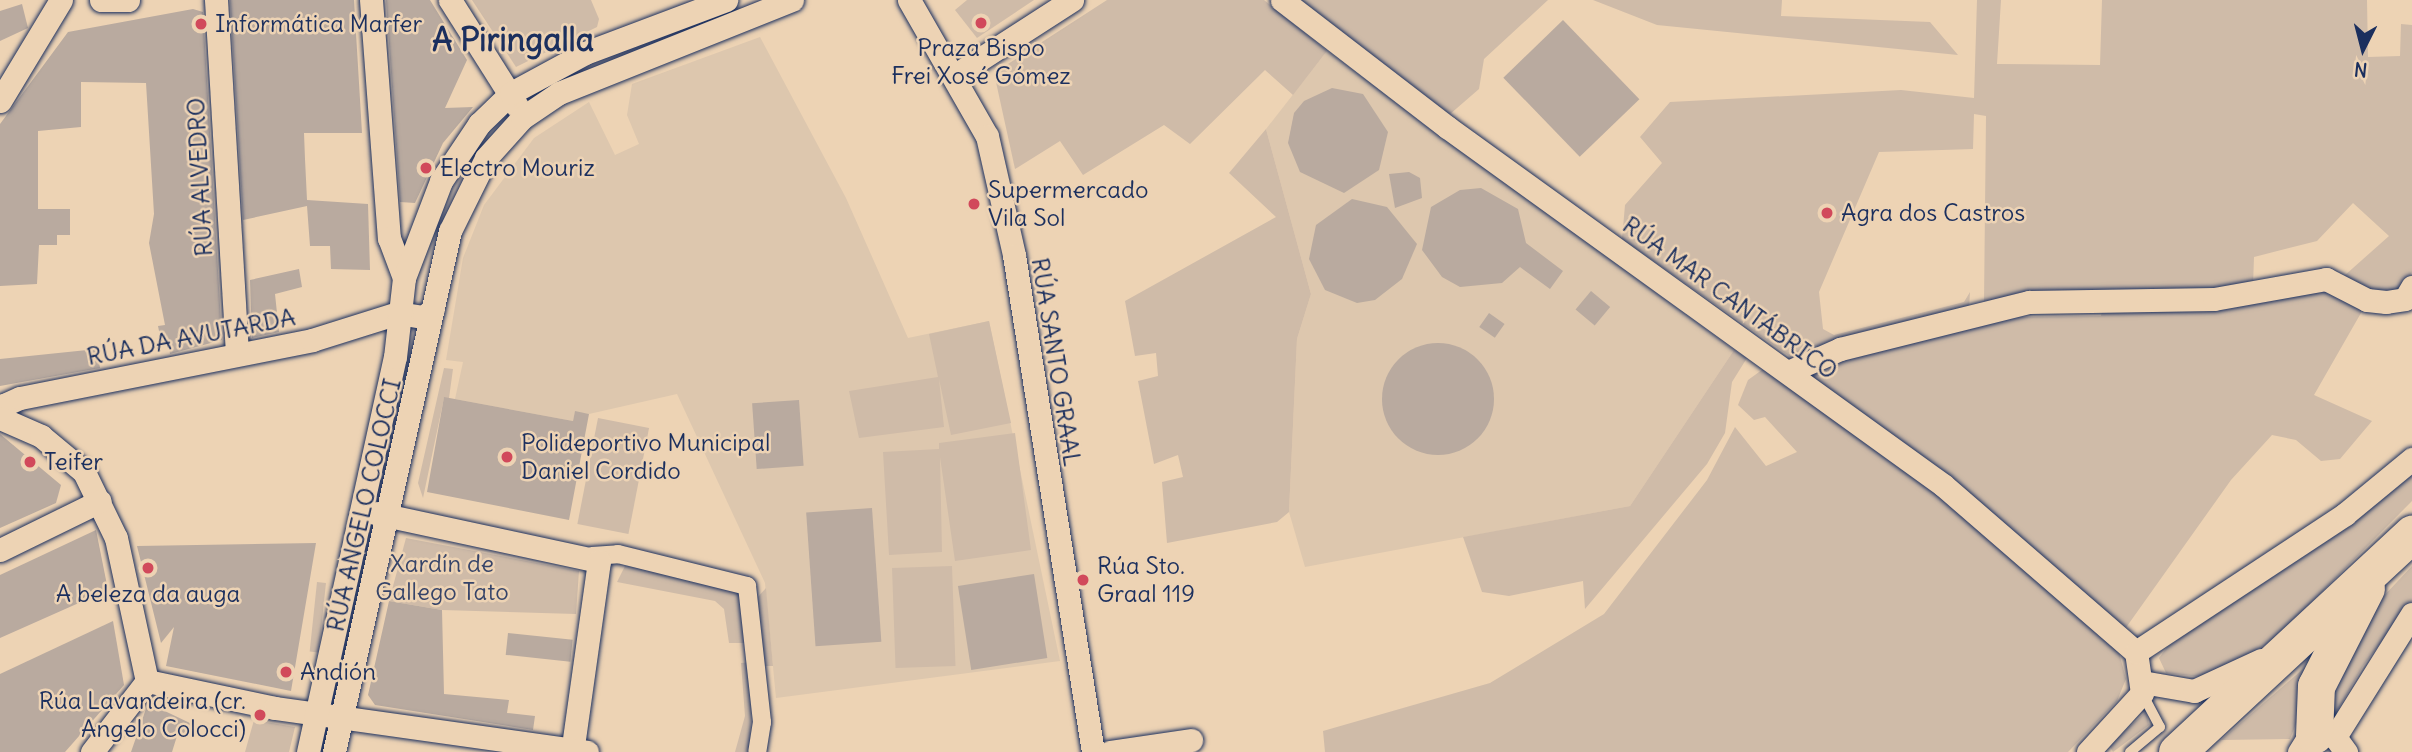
<!DOCTYPE html>
<meta charset="utf-8">
<style>
body{margin:0}
#map{position:relative;width:2412px;height:752px;overflow:hidden;background:#edd3b4;font-family:Delius,sans-serif}
div>[style]{position:absolute}
[style*='--x']{left:calc(var(--x)*1px);top:calc(var(--y)*1px);width:calc(var(--w)*1px);rotate:calc(var(--a)*1deg)}
.built>*{inset:0;background:#ddc7ae}
.green>*{inset:0;background:#cfbba8;transform-origin:0 0}
.building>*{inset:0;background:#b9aa9f;transform-origin:0 0}
.round{border-radius:50%}
.roads{filter:drop-shadow(0 0 2px #1b2f5e) drop-shadow(0 0 2px #1b2f5e)}
.service>*{height:10px;margin:-5px;padding:0 5px;transform-origin:5px;border-radius:5px;background:#edd3b4}
.pedestrian>*{height:18px;margin:-9px;padding:0 9px;transform-origin:9px;border-radius:9px;background:#edd3b4}
.minor>*{height:23px;margin:-11.5px;padding:0 11.5px;transform-origin:11.5px;border-radius:11.5px;background:#edd3b4}
.trunk>*{height:37px;margin:-18.5px;padding:0 18.5px;transform-origin:18.5px;border-radius:18.5px;background:#edd3b4}
.dots>*{width:19px;height:19px;translate:-50% -50%;box-sizing:border-box;border:4px solid #edd3b4;border-radius:50%}
span{translate:-50% -50%;white-space:nowrap;text-align:center;line-height:1.15;-webkit-text-stroke:5px #edd3b4;paint-order:stroke}
.poi-label{font-size:24px;color:#1b2f5e}
.left{translate:0 -50%;text-align:left}
.right{translate:-100% -50%;text-align:right}
.street-label{font-size:24px;color:#1b2f5e}
.park-label{font-size:24px;color:#364469}
.district-label{font-size:32px;color:#1b2f5e;font-weight:700}
.north{position:absolute;left:2328px;top:14px;width:70px;height:70px;-webkit-text-stroke:5px #edd3b4;paint-order:stroke;rotate:186deg;font-size:19px;font-weight:700;line-height:28px;text-align:center;color:#1b2f5e}
.north::after{content:'';display:block;margin:auto;width:24px;height:32px;background:#1b2f5e;clip-path:polygon(50% 0,100% 100%,50% 72%,0 100%)}
</style>
<div id="map">
<div class="built">
<i style="clip-path:polygon(760px 37px,846px 198px,908px 338px,989px 321px,1060px 661px,776px 698px,765px 583px,677px 394px,589px 414px,575px 412px,573px 421px,455px 399px,463px 362px,446px 360px,463px 258px,484px 205px,534px 138px,589px 102px,615px 155px,639px 144px,627px 115px,632px 84px)"></i>
<i style="clip-path:polygon(1327px 51px,1734px 350px,1630px 506px,1305px 567px,1289px 512px,1297px 339px,1311px 294px,1266px 129px)"></i>
</div>
<div class="green">
<i style="clip-path:polygon(472px 0,591px 0,599px 19px,597px 27px,516px 67px)"></i>
<i style="clip-path:polygon(967px 0,1034px 0,977px 38px,955px 10px)"></i>
<i style="clip-path:polygon(1107px 0,1264px 0,1327px 51px,1293px 95px,1265px 70px,1190px 144px,1164px 125px,1083px 175px,1060px 141px,1015px 169px,994px 73px)"></i>
<i style="clip-path:polygon(1301px 0,1548px 0,1484px 59px,1479px 89px,1449px 115px)"></i>
<i style="clip-path:polygon(1593px 0,1782px 0,1781px 16px,1930px 22px,1958px 55px,1657px 25px)"></i>
<i style="clip-path:polygon(1977px 0,2001px 0,1997px 64px,2100px 65px,2102px 0,2367px 0,2368px 57px,2400px 56px,2401px 24px,2412px 25px,2412px 272px,2399px 293px,2376px 293px,2344px 276px,2389px 236px,2353px 203px,2317px 241px,2254px 257px,2253px 286px,1984px 302px,1986px 116px,1974px 114px,1973px 149px,1879px 152px,1819px 292px,1823px 329px,1834px 335px,1964px 302px,1970px 292px,1969px 309px,1792px 358px,1622px 239px,1625px 205px,1662px 163px,1640px 137px,1670px 102px,1901px 90px,1974px 98px)"></i>
<i style="clip-path:polygon(1266px 129px,1311px 294px,1297px 339px,1289px 512px,1277px 522px,1167px 543px,1162px 482px,1183px 477px,1178px 455px,1154px 464px,1138px 381px,1158px 376px,1156px 353px,1135px 356px,1125px 301px,1276px 217px,1229px 173px)"></i>
<i style="clip-path:polygon(2318px 287px,2365px 306px,2314px 395px,2372px 421px,2340px 459px,2321px 461px,2296px 440px,2272px 435px,2231px 480px,2125px 629px,1802px 373px,1995px 317px,2101px 316px,2103px 306px)"></i>
<i style="clip-path:polygon(989px 321px,1011px 423px,951px 435px,939px 379px,944px 427px,859px 438px,849px 391px,938px 377px,929px 334px)"></i>
<i style="clip-path:polygon(1734px 350px,1747px 358px,1732px 382px,1725px 433px,1707px 464px,1585px 609px,1583px 581px,1509px 596px,1482px 592px,1463px 537px,1630px 506px)"></i>
<i style="clip-path:polygon(1766px 367px,1942px 493px,2117px 645px,2126px 679px,2117px 701px,2068px 752px,1325px 752px,1323px 731px,1490px 683px,1604px 614px,1707px 480px,1735px 427px,1766px 466px,1797px 452px,1765px 417px,1754px 420px,1738px 405px,1748px 380px)"></i>
<i style="clip-path:polygon(444px 368px,453px 369px,449px 398px,444px 398px,423px 498px,418px 483px)"></i>
<i style="left:598px;top:418px;width:52px;height:108px;rotate:11deg"></i>
<i style="clip-path:polygon(1015px 433px,1031px 550px,955px 561px,940px 457px,942px 552px,889px 555px,883px 452px,939px 449px,939px 443px)"></i>
<i style="clip-path:polygon(2412px 472px,2412px 501px,2275px 639px,2210px 678px,2166px 673px,2159px 658px,2168px 646px,2306px 553px)"></i>
<i style="clip-path:polygon(406px 538px,579px 571px,576px 614px,442px 610px,389px 601px)"></i>
<i style="clip-path:polygon(626px 564px,738px 587px,746px 601px,750px 643px,729px 643px,724px 609px,715px 601px,617px 582px)"></i>
<i style="left:952px;top:566px;width:100px;height:60px;rotate:88deg"></i>
<i style="clip-path:polygon(2412px 566px,2412px 601px,2363px 666px,2331px 722px,2335px 674px,2380px 600px)"></i>
<i style="left:317px;top:582px;width:9px;height:70px;rotate:6deg"></i>
<i style="clip-path:polygon(766px 588px,773px 666px,762px 666px,756px 599px)"></i>
<i style="clip-path:polygon(2325px 650px,2290px 739px,2221px 740px)"></i>
<i style="clip-path:polygon(752px 662px,750px 752px,735px 752px,745px 716px,741px 663px)"></i>
<i style="clip-path:polygon(2146px 712px,2149px 725px,2113px 752px,2109px 745px)"></i>
<i style="clip-path:polygon(254px 720px,295px 727px,289px 752px,245px 752px)"></i>
</div>
<div class="building">
<i style="clip-path:polygon(230px 0,354px 0,362px 133px,304px 133px,305px 159px,307px 200px,368px 204px,370px 270px,331px 269px,330px 246px,310px 246px,307px 206px,243px 220px)"></i>
<i style="clip-path:polygon(386px 0,430px 0,467px 60px,445px 108px,473px 107px,443px 143px,415px 203px,400px 202px)"></i>
<i style="clip-path:polygon(22px 4px,28px 28px,0 41px,0 11px)"></i>
<i style="clip-path:polygon(193px 9px,203px 12px,222px 340px,170px 354px,168px 340px,161px 341px,158px 326px,165px 325px,149px 243px,154px 214px,146px 83px,81px 82px,81px 127px,38px 131px,38px 209px,70px 209px,70px 235px,57px 235px,57px 245px,39px 245px,37px 284px,0 286px,0 124px,68px 32px)"></i>
<i style="left:1563px;top:20px;width:110px;height:83px;rotate:46deg"></i>
<i style="clip-path:polygon(1332px 88px,1363px 94px,1388px 132px,1379px 170px,1344px 193px,1300px 172px,1288px 143px,1294px 113px,1304px 101px)"></i>
<i style="clip-path:polygon(1409px 172px,1420px 178px,1422px 198px,1395px 208px,1389px 174px)"></i>
<i style="clip-path:polygon(1481px 188px,1518px 209px,1526px 243px,1563px 271px,1550px 289px,1520px 267px,1502px 283px,1460px 287px,1442px 277px,1422px 250px,1431px 207px,1460px 190px)"></i>
<i style="clip-path:polygon(1352px 199px,1387px 207px,1417px 244px,1402px 279px,1375px 300px,1357px 303px,1325px 290px,1309px 259px,1316px 225px)"></i>
<i style="clip-path:polygon(299px 269px,302px 287px,275px 294px,279px 332px,252px 338px,250px 280px)"></i>
<i style="left:1591px;top:291px;width:25px;height:24px;rotate:40deg"></i>
<i style="left:1489px;top:313px;width:19px;height:17px;rotate:35deg"></i>
<i class="round" style="left:1382px;top:343px;width:112px;height:112px"></i>
<i style="clip-path:polygon(97px 349px,100px 368px,0 386px,0 359px)"></i>
<i style="clip-path:polygon(444px 397px,573px 421px,575px 411px,589px 414px,569px 520px,427px 492px)"></i>
<i style="left:799px;top:400px;width:66px;height:47px;rotate:86deg"></i>
<i style="clip-path:polygon(0 434px,61px 485px,56px 503px,0 528px)"></i>
<i style="left:872px;top:508px;width:134px;height:66px;rotate:86deg"></i>
<i style="clip-path:polygon(96px 530px,108px 590px,0 638px,0 575px)"></i>
<i style="clip-path:polygon(316px 543px,291px 691px,166px 666px,174px 627px,161px 643px,137px 546px)"></i>
<i style="left:1034px;top:574px;width:85px;height:77px;rotate:81deg"></i>
<i style="clip-path:polygon(389px 601px,442px 610px,444px 694px,509px 700px,507px 713px,535px 716px,533px 730px,375px 705px,368px 695px)"></i>
<i style="clip-path:polygon(113px 621px,124px 685px,65px 752px,0 752px,0 674px)"></i>
<i style="left:508px;top:633px;width:65px;height:22px;rotate:6deg"></i>
<i style="clip-path:polygon(148px 703px,192px 724px,187px 739px,177px 736px,172px 752px,131px 752px)"></i>
</div>
<div class="roads">
<div class="service">
<i style="--x:2130;--y:752;--w:39;--a:-40"></i>
<i style="--x:2160;--y:727;--w:38;--a:-118"></i>
</div>
<div class="pedestrian">
<i style="--x:592;--y:556;--w:26;--a:-4"></i>
<i style="--x:618;--y:554;--w:133;--a:13.9"></i>
<i style="--x:747;--y:586;--w:137;--a:83.7"></i>
<i style="--x:762;--y:722;--w:30;--a:99"></i>
</div>
<div class="minor">
<i style="--x:101;--y:0;--w:27;--a:0"></i>
<i style="--x:216;--y:0;--w:352;--a:86.6"></i>
<i style="--x:371;--y:0;--w:239;--a:85.7"></i>
<i style="--x:389;--y:238;--w:43;--a:69.4"></i>
<i style="--x:450;--y:0;--w:125;--a:57.7"></i>
<i style="--x:909;--y:0;--w:157;--a:60.2"></i>
<i style="--x:987;--y:136;--w:122;--a:77.2"></i>
<i style="--x:1014;--y:255;--w:503;--a:80.97"></i>
<i style="--x:1282;--y:0;--w:208;--a:37.6"></i>
<i style="--x:1447;--y:127;--w:612;--a:35.82"></i>
<i style="--x:1943;--y:485;--w:255;--a:40.9"></i>
<i style="--x:957;--y:74;--w:137;--a:-32.8"></i>
<i style="--x:0;--y:101;--w:118;--a:-58.9"></i>
<i style="--x:1788;--y:372;--w:57;--a:-23.9"></i>
<i style="--x:1840;--y:349;--w:195;--a:-14"></i>
<i style="--x:2029;--y:302;--w:185;--a:-0.9"></i>
<i style="--x:2214;--y:299;--w:114;--a:-10.1"></i>
<i style="--x:2326;--y:279;--w:46;--a:27.1"></i>
<i style="--x:2367;--y:300;--w:19;--a:6"></i>
<i style="--x:2386;--y:302;--w:19;--a:-9"></i>
<i style="--x:2405;--y:299;--w:14;--a:-60"></i>
<i style="--x:0;--y:415;--w:11;--a:-68"></i>
<i style="--x:4;--y:405;--w:17;--a:-24"></i>
<i style="--x:20;--y:398;--w:298;--a:-11.2"></i>
<i style="--x:312;--y:340;--w:90;--a:-17.4"></i>
<i style="--x:398;--y:313;--w:26;--a:9"></i>
<i style="--x:424;--y:317;--w:12;--a:-42"></i>
<i style="--x:0;--y:418;--w:45;--a:23.7"></i>
<i style="--x:41;--y:436;--w:56;--a:39.9"></i>
<i style="--x:84;--y:472;--w:73;--a:64.1"></i>
<i style="--x:116;--y:538;--w:146;--a:77.8"></i>
<i style="--x:375;--y:513;--w:229;--a:12.1"></i>
<i style="--x:599;--y:561;--w:193;--a:98"></i>
<i style="--x:0;--y:550;--w:111;--a:-26.1"></i>
<i style="--x:147;--y:681;--w:131;--a:11.9"></i>
<i style="--x:275;--y:708;--w:315;--a:8"></i>
<i style="--x:2142;--y:682;--w:53;--a:9.8"></i>
<i style="--x:2194;--y:691;--w:74;--a:-24.8"></i>
<i style="--x:2335;--y:737;--w:145;--a:-58"></i>
<i style="--x:92;--y:752;--w:90;--a:-52.2"></i>
<i style="--x:308;--y:752;--w:404;--a:-77.6"></i>
<i style="--x:395;--y:357;--w:80;--a:-83.5"></i>
<i style="--x:404;--y:278;--w:104;--a:-69.1"></i>
<i style="--x:441;--y:181;--w:69;--a:-56.3"></i>
<i style="--x:479;--y:124;--w:45;--a:-44.1"></i>
<i style="--x:511;--y:93;--w:84;--a:-28.4"></i>
<i style="--x:585;--y:53;--w:151;--a:-20.6"></i>
<i style="--x:334;--y:752;--w:534;--a:-77.45"></i>
<i style="--x:450;--y:231;--w:81;--a:-63.7"></i>
<i style="--x:486;--y:158;--w:54;--a:-48"></i>
<i style="--x:522;--y:118;--w:45;--a:-34"></i>
<i style="--x:559;--y:93;--w:251;--a:-21.8"></i>
<i style="--x:1110;--y:752;--w:82;--a:-8.4"></i>
<i style="--x:2088;--y:752;--w:80;--a:-47.5"></i>
<i style="--x:2142;--y:693;--w:41;--a:-98.3"></i>
<i style="--x:2136;--y:652;--w:250;--a:-33.4"></i>
<i style="--x:2345;--y:514;--w:87;--a:-39.4"></i>
<i style="--x:2299;--y:752;--w:15;--a:-58"></i>
<i style="--x:2307;--y:739;--w:15;--a:-23"></i>
<i style="--x:2321;--y:733;--w:15;--a:16"></i>
<i style="--x:2335;--y:737;--w:19;--a:54"></i>
</div>
<div class="trunk">
<i style="--x:2314;--y:735;--w:49;--a:-87.7"></i>
<i style="--x:2316;--y:686;--w:110;--a:-63"></i>
<i style="--x:2177;--y:752;--w:321;--a:-42.9"></i>
</div>
</div>
<div class="dots">
<i style="left:981px;top:23px;background:#d1495b"></i>
<i style="left:201px;top:24px;background:#d1495b"></i>
<i style="left:426px;top:168px;background:#d1495b"></i>
<i style="left:974px;top:204px;background:#d1495b"></i>
<i style="left:1827px;top:213px;background:#d1495b"></i>
<i style="left:507px;top:457px;background:#d1495b"></i>
<i style="left:30px;top:462px;background:#d1495b"></i>
<i style="left:148px;top:568px;background:#d1495b"></i>
<i style="left:1083px;top:580px;background:#d1495b"></i>
<i style="left:286px;top:672px;background:#d1495b"></i>
<i style="left:260px;top:715px;background:#d1495b"></i>
</div>
<div class="poi-label">
<span class="left" style="left:215px;top:24px">Informática Marfer</span>
<span style="left:981px;top:62px">Praza Bispo<br>Frei Xosé Gómez</span>
<span class="left" style="left:440px;top:168px">Electro Mouriz</span>
<span class="left" style="left:988px;top:204px">Supermercado<br>Vila Sol</span>
<span class="left" style="left:1841px;top:213px">Agra dos Castros</span>
<span class="left" style="left:521px;top:457px">Polideportivo Municipal<br>Daniel Cordido</span>
<span class="left" style="left:44px;top:462px">Teifer</span>
<span class="left" style="left:1097px;top:580px">Rúa Sto.<br>Graal 119</span>
<span style="left:148px;top:594px">A beleza da auga</span>
<span class="left" style="left:300px;top:672px">Andión</span>
<span class="right" style="left:246px;top:715px">Rúa Lavandeira (cr.<br>Angelo Colocci)</span>
</div>
<div class="street-label">
<span style="left:200px;top:177px;rotate:-93deg">RÚA ALVEDRO</span>
<span style="left:1730px;top:298px;rotate:36deg">RÚA MAR CANTÁBRICO</span>
<span style="left:191px;top:337px;rotate:-11deg">RÚA DA AVUTARDA</span>
<span style="left:1056px;top:362px;rotate:81deg">RÚA SANTO GRAAL</span>
<span style="left:364px;top:505px;rotate:-77deg">RÚA ANGELO COLOCCI</span>
</div>
<div class="park-label">
<span style="left:442px;top:578px">Xardín de<br>Gallego Tato</span>
</div>
<div class="district-label">
<span style="left:513px;top:40px">A Piringalla</span>
</div>
<div class="north">N</div>
</div>
